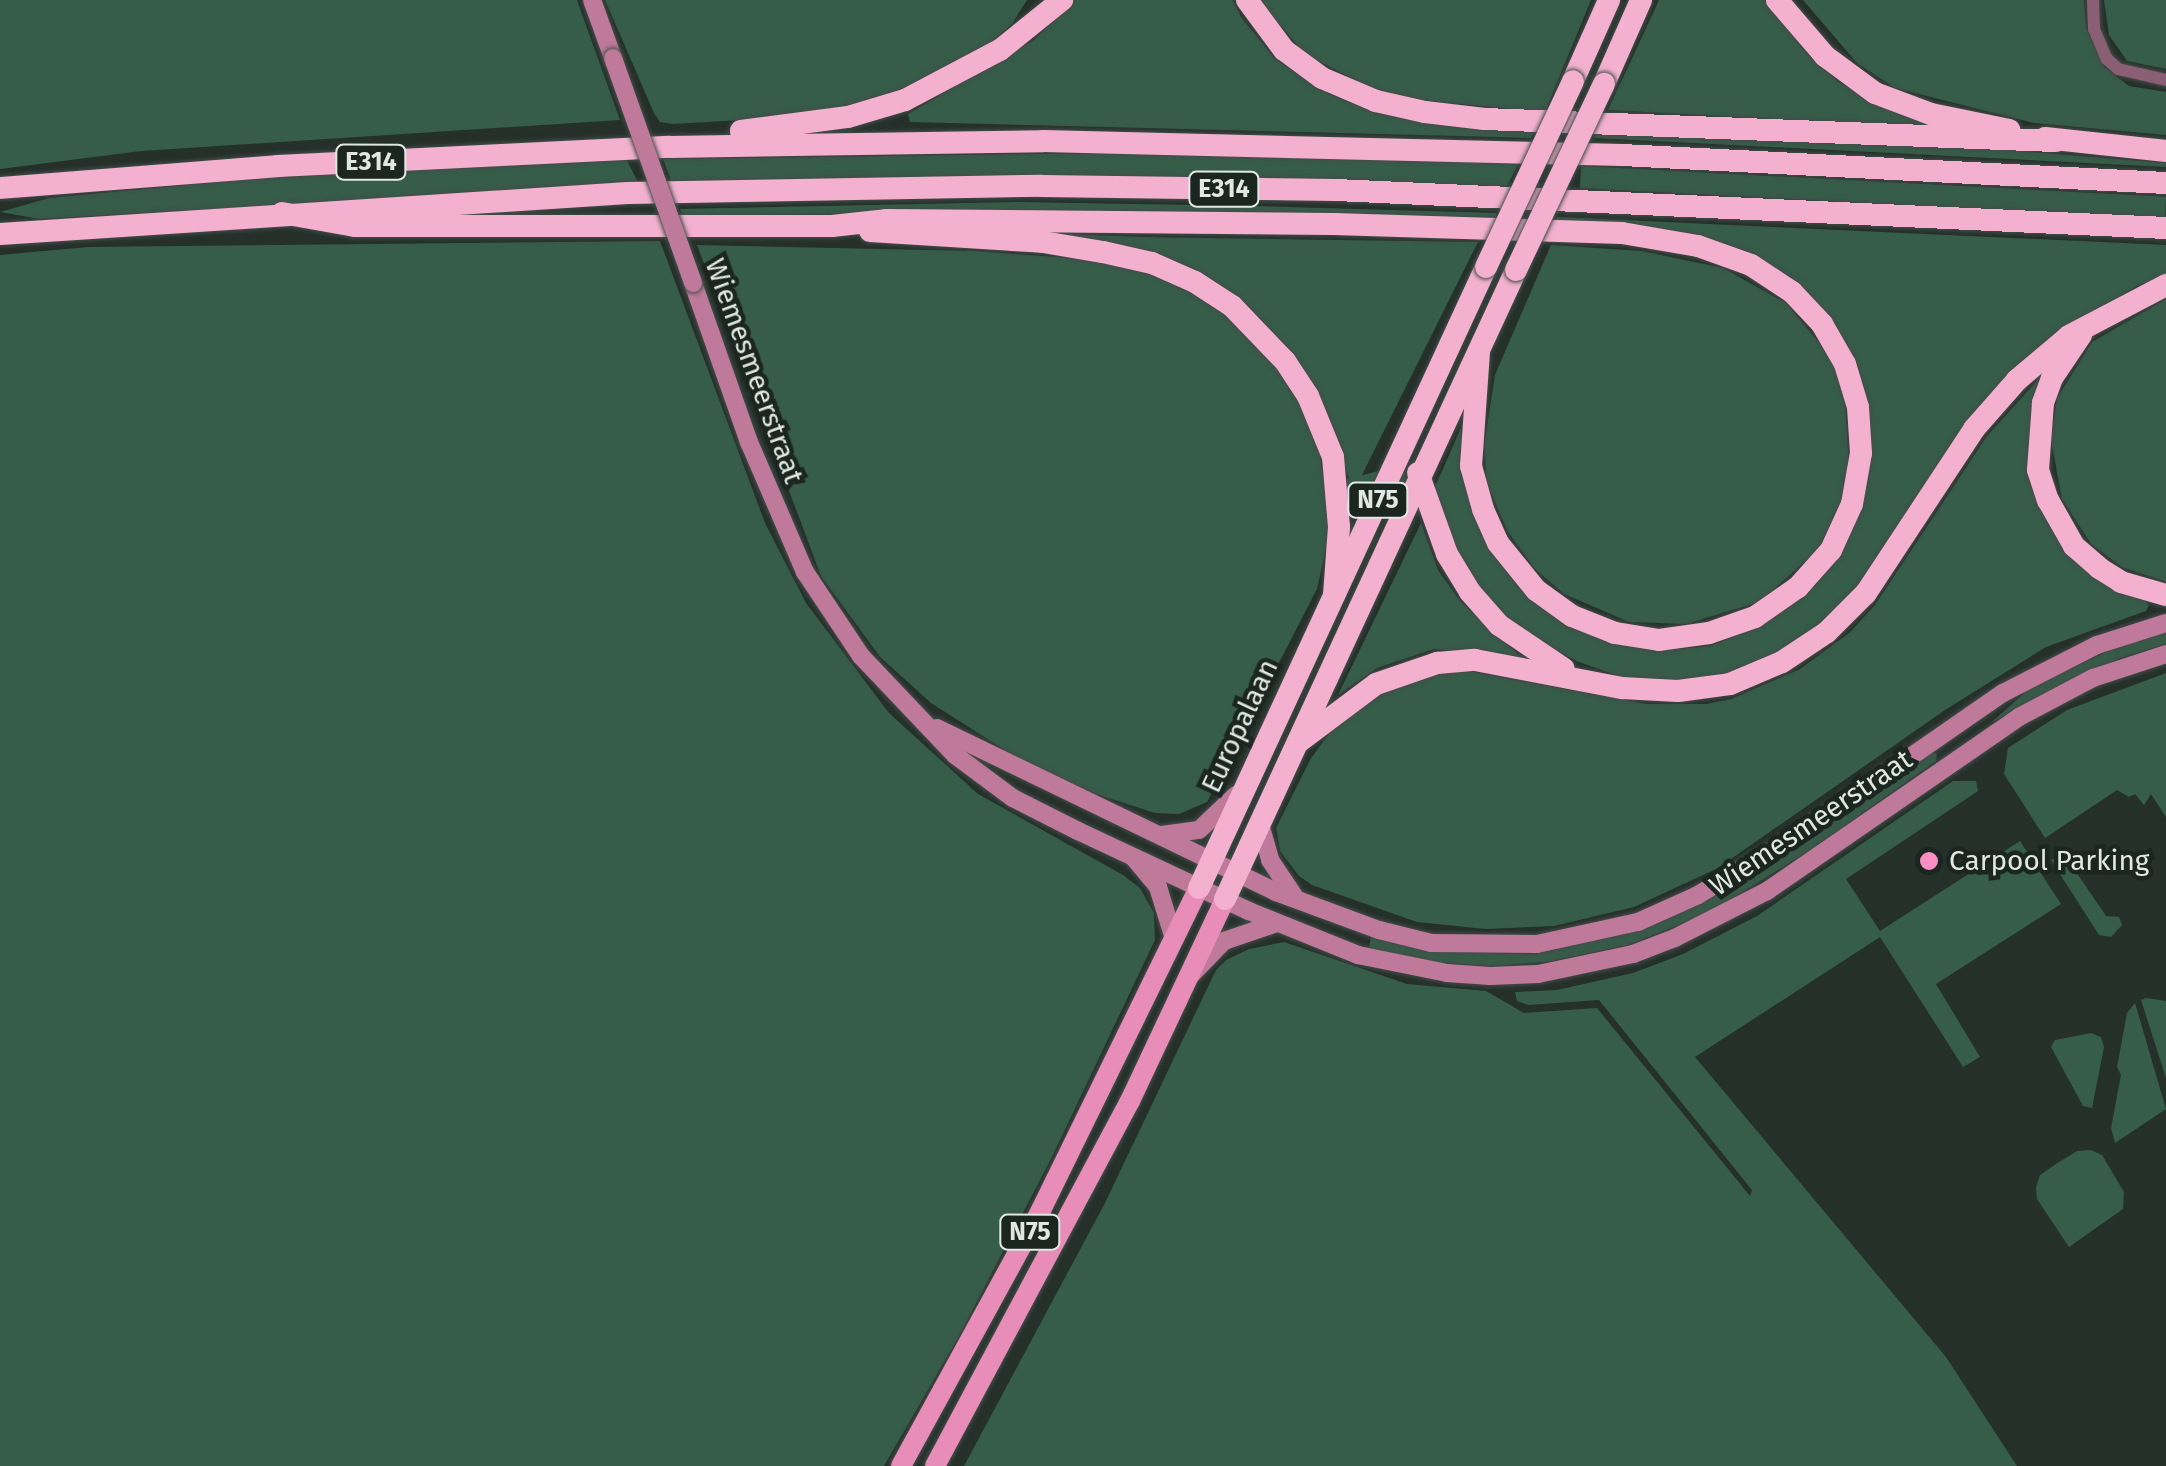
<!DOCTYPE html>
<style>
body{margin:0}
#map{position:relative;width:2166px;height:1466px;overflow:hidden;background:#25302a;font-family:"Fira Sans",sans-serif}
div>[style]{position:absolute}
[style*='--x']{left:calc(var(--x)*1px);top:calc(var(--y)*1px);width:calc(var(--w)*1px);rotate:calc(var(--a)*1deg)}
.green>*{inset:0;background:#365d49;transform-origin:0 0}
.roads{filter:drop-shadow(0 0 2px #434d48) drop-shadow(0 0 2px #434d48)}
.street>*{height:12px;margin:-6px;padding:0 6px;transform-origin:6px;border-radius:6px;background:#8a5e73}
.secondary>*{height:18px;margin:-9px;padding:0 9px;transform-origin:9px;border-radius:9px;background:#bf799a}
.primary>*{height:20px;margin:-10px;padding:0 10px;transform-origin:10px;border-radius:10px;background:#e88db8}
.highway>*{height:22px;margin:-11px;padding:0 11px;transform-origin:11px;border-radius:11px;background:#f3b1cf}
.bridges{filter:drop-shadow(0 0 2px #434d48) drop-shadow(0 0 2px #434d48)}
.secondary-bridge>*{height:18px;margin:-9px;padding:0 9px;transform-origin:9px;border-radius:9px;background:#bf799a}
.highway-bridge>*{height:22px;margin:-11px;padding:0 11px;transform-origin:11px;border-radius:11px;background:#f3b1cf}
.dots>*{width:28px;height:28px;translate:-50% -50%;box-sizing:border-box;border:5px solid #1b2620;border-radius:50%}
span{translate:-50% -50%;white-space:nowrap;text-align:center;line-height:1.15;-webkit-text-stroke:9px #1b2620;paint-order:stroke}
.shield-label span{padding:2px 8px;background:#1b2620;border:2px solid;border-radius:8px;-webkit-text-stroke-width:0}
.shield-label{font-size:25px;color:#e1e8e4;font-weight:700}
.street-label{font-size:28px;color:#e1e8e4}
.poi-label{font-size:28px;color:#e1e8e4}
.left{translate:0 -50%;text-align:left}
</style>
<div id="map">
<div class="green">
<i style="clip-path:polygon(0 0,577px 0,620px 120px,141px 151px,0 169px)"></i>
<i style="clip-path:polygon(605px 0,1027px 0,1012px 24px,989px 44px,878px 101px,779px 118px,672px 124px,660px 122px,654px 113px)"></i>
<i style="clip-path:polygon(1075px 0,1233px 0,1241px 17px,1275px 59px,1329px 94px,1359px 106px,1535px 128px,1531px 138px,910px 122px,908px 114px,1034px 40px)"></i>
<i style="clip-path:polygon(1259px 0,1591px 0,1545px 112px,1409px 99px,1369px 87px,1305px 54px)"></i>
<i style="clip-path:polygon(1659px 0,1766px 0,1806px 53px,1839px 82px,1871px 102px,1933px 127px,1608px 110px)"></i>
<i style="clip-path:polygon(1803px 0,2084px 0,2086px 28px,2104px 67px,2129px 86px,2166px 92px,2166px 135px,2034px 123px,1895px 88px,1857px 63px)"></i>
<i style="clip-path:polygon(2104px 0,2166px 0,2166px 69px,2127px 61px,2109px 35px)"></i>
<i style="clip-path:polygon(1598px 129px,1985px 148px,2166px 163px,2166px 167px,1594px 138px)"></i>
<i style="clip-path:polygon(1108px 153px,1519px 163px,1507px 186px,1129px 177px,671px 181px,663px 159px)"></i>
<i style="clip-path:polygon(624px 155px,639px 184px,40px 219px,0 212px,49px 198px,239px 180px)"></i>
<i style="left:1581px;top:166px;width:586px;height:22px;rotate:3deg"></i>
<i style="clip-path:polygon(1017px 202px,1254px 206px,1497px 213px,1493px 222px,1023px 211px,683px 216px,680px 209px)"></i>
<i style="clip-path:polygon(1557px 217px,2166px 245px,2166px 275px,2137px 286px,2057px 333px,1930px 477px,1843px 608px,1776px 657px,1716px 677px,1665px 682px,1624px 678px,1579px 662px,1526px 635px,1499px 615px,1459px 562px,1434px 489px,1461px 428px,1467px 490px,1536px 601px,1667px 650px,1710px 646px,1749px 631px,1815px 586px,1841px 554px,1856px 522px,1867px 481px,1869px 435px,1806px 291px,1747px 251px,1720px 242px,1553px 224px)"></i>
<i style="clip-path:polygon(1034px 233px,1143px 237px,1478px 242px,1354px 491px,1321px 402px,1287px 346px,1249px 307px,1174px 260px,1140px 249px)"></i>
<i style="clip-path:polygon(660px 241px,765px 523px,806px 603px,889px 713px,978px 794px,1123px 875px,1140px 888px,1154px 913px,1155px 940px,1051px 1159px,958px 1338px,884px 1466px,0 1466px,0 255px,88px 247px)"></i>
<i style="clip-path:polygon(697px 245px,975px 251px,1109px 261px,1155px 273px,1199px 292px,1259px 341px,1298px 395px,1319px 448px,1329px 513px,1327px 544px,1317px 589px,1207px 802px,1179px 814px,1155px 813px,1093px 793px,1022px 761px,931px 703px,880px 657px,821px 576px)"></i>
<i style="clip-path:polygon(1551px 245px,1642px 251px,1723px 268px,1786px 303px,1831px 357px,1844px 386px,1850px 483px,1818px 550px,1759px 602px,1686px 624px,1629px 622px,1564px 594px,1535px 569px,1508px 532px,1487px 484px,1484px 446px,1495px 375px)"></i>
<i style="clip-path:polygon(2166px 299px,2166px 582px,2122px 567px,2091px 544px,2062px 499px,2051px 440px,2057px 398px,2092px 342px)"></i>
<i style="clip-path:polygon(2045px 372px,2041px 502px,2143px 599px,2149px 605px,2146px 611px,2046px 647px,1945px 710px,1718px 868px,1634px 907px,1554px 926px,1486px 929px,1417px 922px,1312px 885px,1299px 876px,1280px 851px,1276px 828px,1310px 760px,1335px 725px,1390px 688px,1457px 669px,1646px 704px,1706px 704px,1731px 699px,1800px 669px,1849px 633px,1875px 605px,1987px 436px)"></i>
<i style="left:1403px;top:465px;width:21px;height:239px;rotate:76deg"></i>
<i style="clip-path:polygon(1421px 523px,1438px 570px,1460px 601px,1521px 657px,1434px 649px,1377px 668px,1338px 695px)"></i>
<i style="clip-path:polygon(2166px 633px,2166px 644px,2120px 658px,1992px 722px,2030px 688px,2119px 646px)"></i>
<i style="clip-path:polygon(2166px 673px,2166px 817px,2151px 794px,2144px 805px,2135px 794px,2129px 797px,2117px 790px,2045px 838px,2004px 774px,2008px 748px,2067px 710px)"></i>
<i style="clip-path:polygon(1930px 751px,1937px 754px,1936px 761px,1813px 848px,1709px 913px,1628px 945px,1547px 962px,1490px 966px,1419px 961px,1369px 948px,1371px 936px,1438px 952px,1537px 954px,1659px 923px,1777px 860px)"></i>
<i style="clip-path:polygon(1953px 781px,1976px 781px,1978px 791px,1846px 879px,1880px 931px,2020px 841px,2061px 904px,1936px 984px,1980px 1057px,1963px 1067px,1880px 937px,1695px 1057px,1946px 1357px,2017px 1466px,964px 1466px,1105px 1203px,1216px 970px,1226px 960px,1249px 949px,1284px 942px,1407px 984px,1486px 991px,1524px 1013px,1597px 1008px,1750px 1196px,1752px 1190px,1599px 1000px,1528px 1005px,1517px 1001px,1515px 992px,1557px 990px,1633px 973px,1683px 954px,1757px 916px)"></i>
<i style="clip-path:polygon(2071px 850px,2078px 856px,2066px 857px,2106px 916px,2119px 917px,2122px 925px,2111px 937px,2099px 935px,2051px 860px)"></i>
<i style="clip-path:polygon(2146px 998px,2166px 1001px,2166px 1078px,2141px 1000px)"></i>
<i style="clip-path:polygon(2135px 1003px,2166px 1109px,2115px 1143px,2111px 1128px,2121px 1075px,2117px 1067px,2127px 1013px)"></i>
<i style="clip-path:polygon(2091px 1033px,2101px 1037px,2104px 1047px,2092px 1108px,2083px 1106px,2051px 1047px,2055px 1040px)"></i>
<i style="clip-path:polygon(2091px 1150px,2102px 1155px,2124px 1192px,2123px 1209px,2069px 1247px,2037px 1199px,2036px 1187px,2040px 1175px,2056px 1164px,2077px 1151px)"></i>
</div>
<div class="roads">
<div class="street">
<i style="--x:2093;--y:0;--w:29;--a:88"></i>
<i style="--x:2094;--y:29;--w:33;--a:67"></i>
<i style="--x:2107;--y:59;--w:15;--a:42"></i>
<i style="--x:2118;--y:69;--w:49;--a:12.9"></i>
</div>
<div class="secondary">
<i style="--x:592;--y:0;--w:62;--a:70.1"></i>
<i style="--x:693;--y:283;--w:169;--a:70.6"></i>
<i style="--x:749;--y:442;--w:142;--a:66.7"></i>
<i style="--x:805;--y:572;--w:101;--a:56.3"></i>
<i style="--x:861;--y:656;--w:137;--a:46.5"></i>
<i style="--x:955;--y:755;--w:72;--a:36.6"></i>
<i style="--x:1013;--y:798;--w:73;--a:26.9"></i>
<i style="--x:1078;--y:831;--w:189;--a:25.1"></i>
<i style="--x:1249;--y:911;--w:118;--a:22"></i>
<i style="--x:1358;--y:955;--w:91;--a:11.4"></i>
<i style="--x:1447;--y:973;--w:43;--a:4"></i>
<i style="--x:1490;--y:976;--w:48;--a:-2.4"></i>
<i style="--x:1538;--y:974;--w:97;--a:-11.9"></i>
<i style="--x:1633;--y:954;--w:45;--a:-20.9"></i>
<i style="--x:1675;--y:938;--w:103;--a:-27.1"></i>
<i style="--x:1767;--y:891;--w:306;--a:-34.6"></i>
<i style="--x:2019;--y:717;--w:84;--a:-27.8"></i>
<i style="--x:2093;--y:678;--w:77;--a:-18.2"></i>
<i style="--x:937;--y:728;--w:377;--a:25.8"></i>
<i style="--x:1276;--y:892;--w:110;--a:20.3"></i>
<i style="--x:1379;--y:930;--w:54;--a:14"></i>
<i style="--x:1431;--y:943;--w:106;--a:0.5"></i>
<i style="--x:1537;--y:944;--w:103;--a:-12.3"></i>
<i style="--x:1638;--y:922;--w:66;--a:-24.2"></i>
<i style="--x:1698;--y:895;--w:106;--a:-30.7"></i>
<i style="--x:1789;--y:841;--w:260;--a:-34.7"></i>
<i style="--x:2003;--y:693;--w:106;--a:-27.1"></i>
<i style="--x:2097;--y:645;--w:72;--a:-17.7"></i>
<i style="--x:1260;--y:824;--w:37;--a:74"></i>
<i style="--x:1270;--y:860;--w:47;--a:56.3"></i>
<i style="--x:1162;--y:835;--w:37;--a:-8"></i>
<i style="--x:1199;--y:830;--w:51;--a:-43.4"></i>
<i style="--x:1134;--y:858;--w:38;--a:50"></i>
<i style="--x:1158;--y:887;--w:54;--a:72.9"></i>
<i style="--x:1191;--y:975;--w:47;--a:-45.9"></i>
<i style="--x:1224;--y:941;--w:56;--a:-18.8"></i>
</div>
<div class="primary">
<i style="--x:901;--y:1466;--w:292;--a:-61.3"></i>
<i style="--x:1041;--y:1210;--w:359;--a:-63.9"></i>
<i style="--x:935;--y:1466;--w:414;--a:-61.9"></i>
<i style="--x:1130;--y:1101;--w:223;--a:-64.8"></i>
</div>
<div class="highway">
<i style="--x:1247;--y:0;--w:62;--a:53.5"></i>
<i style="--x:1284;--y:50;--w:47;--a:36.4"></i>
<i style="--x:1322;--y:78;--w:59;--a:23.1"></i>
<i style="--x:1376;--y:101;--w:50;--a:12.7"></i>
<i style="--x:1425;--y:112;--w:60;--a:6.7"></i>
<i style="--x:1485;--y:119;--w:571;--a:2.21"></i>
<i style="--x:1777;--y:0;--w:74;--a:49.4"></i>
<i style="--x:1825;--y:56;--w:62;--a:36.5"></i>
<i style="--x:1875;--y:93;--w:60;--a:20.6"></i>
<i style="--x:1931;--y:114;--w:80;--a:11.6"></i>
<i style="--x:1573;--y:81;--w:89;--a:-66"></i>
<i style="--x:1604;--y:84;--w:92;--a:-66.2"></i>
<i style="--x:741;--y:131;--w:108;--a:-7.5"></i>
<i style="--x:848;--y:117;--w:59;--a:-16.6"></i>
<i style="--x:905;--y:100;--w:107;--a:-27.8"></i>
<i style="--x:1000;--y:50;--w:80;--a:-38.9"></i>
<i style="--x:2045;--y:138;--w:122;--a:6.1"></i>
<i style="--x:0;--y:188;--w:279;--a:-4.5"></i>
<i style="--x:278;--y:166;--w:392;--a:-2.8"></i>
<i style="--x:670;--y:147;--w:373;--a:-0.9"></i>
<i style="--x:1043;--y:141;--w:579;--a:1.39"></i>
<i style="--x:1622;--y:155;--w:545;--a:2.95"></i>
<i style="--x:282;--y:213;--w:74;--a:10.1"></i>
<i style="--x:355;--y:226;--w:477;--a:0"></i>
<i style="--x:832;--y:226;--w:54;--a:-6.3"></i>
<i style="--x:886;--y:220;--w:448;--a:0.5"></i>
<i style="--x:1334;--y:224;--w:288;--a:1.8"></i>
<i style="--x:1622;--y:233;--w:77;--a:9.7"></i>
<i style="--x:1698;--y:246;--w:56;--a:19.7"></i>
<i style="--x:1751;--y:265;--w:49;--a:33.4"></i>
<i style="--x:1792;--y:292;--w:44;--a:46.8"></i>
<i style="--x:1822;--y:324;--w:46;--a:60.1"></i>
<i style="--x:1845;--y:364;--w:45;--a:73.2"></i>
<i style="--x:1858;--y:407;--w:46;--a:86.3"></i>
<i style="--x:1861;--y:453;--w:52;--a:100"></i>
<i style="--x:1852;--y:504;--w:51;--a:114.5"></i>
<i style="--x:1831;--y:550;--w:50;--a:131.7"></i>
<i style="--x:1798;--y:587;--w:52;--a:145.1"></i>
<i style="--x:1755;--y:617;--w:49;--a:160.8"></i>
<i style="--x:1709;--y:633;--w:50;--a:172"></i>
<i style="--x:1659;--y:640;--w:45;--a:-171"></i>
<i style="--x:1615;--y:633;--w:46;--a:-158.4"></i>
<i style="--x:1572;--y:616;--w:44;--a:-144.2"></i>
<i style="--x:1536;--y:590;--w:60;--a:-129"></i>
<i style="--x:1498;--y:543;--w:37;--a:-114"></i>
<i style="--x:1483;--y:509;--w:45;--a:-105.6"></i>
<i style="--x:1471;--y:466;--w:113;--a:-86"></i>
<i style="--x:870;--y:231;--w:173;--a:3.6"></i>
<i style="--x:1043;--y:242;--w:61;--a:9.5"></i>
<i style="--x:1103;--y:252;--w:50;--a:12.7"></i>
<i style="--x:1152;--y:263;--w:47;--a:23.8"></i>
<i style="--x:1195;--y:282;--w:44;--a:33"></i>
<i style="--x:1232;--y:306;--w:76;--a:46.1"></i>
<i style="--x:1285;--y:361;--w:42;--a:56.7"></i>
<i style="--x:1308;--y:396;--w:66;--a:67.7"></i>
<i style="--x:1333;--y:457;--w:70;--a:85.1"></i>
<i style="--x:1339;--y:527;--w:68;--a:94.2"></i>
<i style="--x:0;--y:234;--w:629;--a:-3.74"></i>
<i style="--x:628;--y:193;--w:414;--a:-1"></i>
<i style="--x:1042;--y:186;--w:294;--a:0.8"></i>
<i style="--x:1336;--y:190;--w:831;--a:2.62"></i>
<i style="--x:2081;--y:335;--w:52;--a:124"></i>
<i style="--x:2052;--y:378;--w:27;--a:110"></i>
<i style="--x:2043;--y:403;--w:67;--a:94.3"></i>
<i style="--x:2038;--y:470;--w:32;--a:72"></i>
<i style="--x:2048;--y:500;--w:53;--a:60.5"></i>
<i style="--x:2074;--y:546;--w:33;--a:41"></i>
<i style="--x:2099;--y:568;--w:26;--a:32"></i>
<i style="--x:2121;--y:582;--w:47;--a:16.1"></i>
<i style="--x:1418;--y:473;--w:86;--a:70.3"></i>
<i style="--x:1447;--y:554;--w:44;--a:58.8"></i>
<i style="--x:1470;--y:592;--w:44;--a:48.7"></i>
<i style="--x:1499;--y:625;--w:78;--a:34.1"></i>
<i style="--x:1300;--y:741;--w:95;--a:-36.9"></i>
<i style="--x:1376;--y:684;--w:65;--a:-19"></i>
<i style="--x:1437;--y:663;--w:38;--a:-5"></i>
<i style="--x:1475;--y:660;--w:150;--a:10.8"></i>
<i style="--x:1622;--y:688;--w:56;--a:3.1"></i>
<i style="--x:1678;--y:691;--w:52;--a:-7.7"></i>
<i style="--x:1730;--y:684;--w:56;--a:-22.9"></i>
<i style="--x:1782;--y:662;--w:54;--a:-33.7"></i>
<i style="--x:1827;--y:632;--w:55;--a:-45"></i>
<i style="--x:1866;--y:593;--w:196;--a:-56.6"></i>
<i style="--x:1974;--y:429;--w:65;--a:-48.7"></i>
<i style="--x:2017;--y:380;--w:68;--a:-40.2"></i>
<i style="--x:2069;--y:336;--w:110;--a:-27.7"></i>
<i style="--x:1199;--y:888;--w:684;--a:-65.2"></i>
<i style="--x:1225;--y:899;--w:693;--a:-65.17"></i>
</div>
</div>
<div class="bridges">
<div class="secondary-bridge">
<i style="--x:613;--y:58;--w:239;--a:70.4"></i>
</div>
<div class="highway-bridge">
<i style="--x:1486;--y:267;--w:205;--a:-64.9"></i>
<i style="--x:1516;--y:270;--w:206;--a:-64.7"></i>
</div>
</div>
<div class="dots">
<i style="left:1929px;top:861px;background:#fb8fc4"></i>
</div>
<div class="shield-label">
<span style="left:371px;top:162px">E314</span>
<span style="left:1224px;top:189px">E314</span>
<span style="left:1378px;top:500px">N75</span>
<span style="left:1030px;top:1232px">N75</span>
</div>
<div class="street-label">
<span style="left:754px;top:371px;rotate:70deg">Wiemesmeerstraat</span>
<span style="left:1240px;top:726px;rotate:-65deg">Europalaan</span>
<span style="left:1811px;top:823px;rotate:-34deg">Wiemesmeerstraat</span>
</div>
<div class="poi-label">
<span class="left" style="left:1949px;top:861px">Carpool Parking</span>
</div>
</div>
